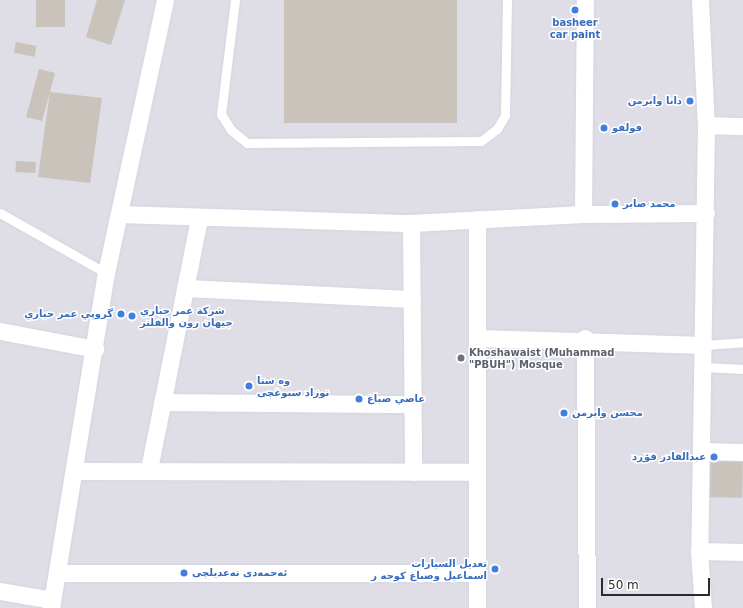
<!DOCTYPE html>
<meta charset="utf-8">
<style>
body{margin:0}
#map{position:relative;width:743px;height:608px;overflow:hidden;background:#ede5dc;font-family:"DejaVu Sans","Noto Naskh Arabic",sans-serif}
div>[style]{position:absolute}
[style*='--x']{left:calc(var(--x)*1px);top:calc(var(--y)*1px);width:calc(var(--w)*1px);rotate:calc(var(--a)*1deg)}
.industrial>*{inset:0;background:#dfdde5;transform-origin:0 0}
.building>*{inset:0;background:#c9c3bb;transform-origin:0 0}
.roads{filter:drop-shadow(0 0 1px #d1d6e4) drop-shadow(0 0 1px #d1d6e4)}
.lane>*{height:9px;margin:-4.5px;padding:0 4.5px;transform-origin:4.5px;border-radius:4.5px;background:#fff}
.street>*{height:17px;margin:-8.5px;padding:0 8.5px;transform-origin:8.5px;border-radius:8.5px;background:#fff}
.dots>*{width:11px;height:11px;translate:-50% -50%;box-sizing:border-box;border:2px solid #fff;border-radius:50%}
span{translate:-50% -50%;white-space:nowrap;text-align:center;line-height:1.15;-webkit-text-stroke:3px #fff;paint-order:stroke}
.shop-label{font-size:10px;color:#366cbe;font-weight:700}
.right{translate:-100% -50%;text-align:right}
.left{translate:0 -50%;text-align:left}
.worship-label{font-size:10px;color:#5b616d;font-weight:700}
.scale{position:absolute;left:601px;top:578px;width:109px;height:18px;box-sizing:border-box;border:2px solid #2b2b2b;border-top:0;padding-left:5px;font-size:12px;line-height:14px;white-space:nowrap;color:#2b2b2b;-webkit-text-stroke:3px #fff;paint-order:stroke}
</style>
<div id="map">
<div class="industrial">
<i style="left:0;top:0;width:743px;height:608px"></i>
</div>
<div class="building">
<i style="left:36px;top:0;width:29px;height:27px"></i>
<i style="clip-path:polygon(97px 0,125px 0,111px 45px,86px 37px)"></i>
<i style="left:284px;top:0;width:173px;height:123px"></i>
<i style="left:16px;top:42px;width:21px;height:11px;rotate:11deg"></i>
<i style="clip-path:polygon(39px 69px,55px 73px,50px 92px,102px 98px,90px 183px,38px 177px,50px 92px,42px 121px,26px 117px)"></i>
<i style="left:16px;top:161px;width:20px;height:11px;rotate:3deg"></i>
<i style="left:701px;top:451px;width:42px;height:46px;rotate:1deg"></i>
</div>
<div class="roads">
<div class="lane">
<i style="--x:235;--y:0;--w:115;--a:97"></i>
<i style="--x:221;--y:114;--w:19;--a:58"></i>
<i style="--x:231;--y:130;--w:21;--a:39"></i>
<i style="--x:247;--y:143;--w:234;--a:-0.5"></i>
<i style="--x:481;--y:141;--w:20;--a:-37"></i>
<i style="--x:497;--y:129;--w:16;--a:-60"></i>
<i style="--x:505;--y:115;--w:115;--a:-89"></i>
<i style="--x:0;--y:213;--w:122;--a:29.5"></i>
<i style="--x:704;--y:345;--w:39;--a:-4"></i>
<i style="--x:704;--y:367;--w:39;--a:3"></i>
</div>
<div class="street">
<i style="--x:700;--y:0;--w:125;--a:87.3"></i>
<i style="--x:706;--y:125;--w:426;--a:90.9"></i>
<i style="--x:699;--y:551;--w:57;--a:86"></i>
<i style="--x:706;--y:125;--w:37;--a:2"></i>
<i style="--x:119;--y:214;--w:292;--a:1.8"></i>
<i style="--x:411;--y:223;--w:172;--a:-3"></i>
<i style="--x:583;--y:214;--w:123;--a:-0.5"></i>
<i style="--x:583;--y:214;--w:214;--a:-89.5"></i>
<i style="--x:411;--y:223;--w:249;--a:89.5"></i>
<i style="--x:185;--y:288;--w:227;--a:2.8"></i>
<i style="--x:0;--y:331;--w:97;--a:10.7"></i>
<i style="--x:478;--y:338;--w:226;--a:1.8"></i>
<i style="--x:585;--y:338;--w:270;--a:89.6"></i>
<i style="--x:162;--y:402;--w:248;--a:0.5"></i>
<i style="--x:701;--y:451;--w:42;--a:1.4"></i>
<i style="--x:149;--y:469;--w:256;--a:-78.7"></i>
<i style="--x:74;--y:471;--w:400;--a:0.1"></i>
<i style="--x:699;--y:551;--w:44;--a:1.3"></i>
<i style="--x:57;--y:573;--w:419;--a:0"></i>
<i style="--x:0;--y:591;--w:53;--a:9.8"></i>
<i style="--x:51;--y:608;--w:339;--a:-80.7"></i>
<i style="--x:106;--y:273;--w:279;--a:-77.8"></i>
<i style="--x:477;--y:608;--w:389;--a:-90"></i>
</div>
</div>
<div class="dots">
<i style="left:575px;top:10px;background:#3f7fe0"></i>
<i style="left:690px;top:101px;background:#3f7fe0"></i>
<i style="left:604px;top:128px;background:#3f7fe0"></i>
<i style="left:615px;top:204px;background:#3f7fe0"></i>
<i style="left:121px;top:314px;background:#3f7fe0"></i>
<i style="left:132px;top:316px;background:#3f7fe0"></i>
<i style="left:461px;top:358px;background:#6b7280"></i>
<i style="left:249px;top:386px;background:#3f7fe0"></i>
<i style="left:359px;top:399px;background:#3f7fe0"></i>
<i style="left:564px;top:413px;background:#3f7fe0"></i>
<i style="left:714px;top:457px;background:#3f7fe0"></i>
<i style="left:495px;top:569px;background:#3f7fe0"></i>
<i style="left:184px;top:573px;background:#3f7fe0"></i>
</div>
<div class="shop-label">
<span style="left:575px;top:28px">basheer<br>car paint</span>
<span class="right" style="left:682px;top:101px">دانا وایرمن</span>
<span class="left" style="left:612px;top:128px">فولفو</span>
<span class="left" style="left:623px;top:204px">محمد صابر</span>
<span class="left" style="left:140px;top:316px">شركة عمر حباري<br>جيھان رون والفلتر</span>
<span class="right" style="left:113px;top:314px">گروپي عمر حباري</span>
<span class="left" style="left:257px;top:386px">وه ستا<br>نوزاد سبوغچى</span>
<span class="left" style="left:367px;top:399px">عاصي صباغ</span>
<span class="left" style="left:572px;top:413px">محسن وایرمن</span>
<span class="right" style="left:706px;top:457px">عبدالقادر فۆڕد</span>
<span class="right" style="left:487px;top:569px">تعديل السيارات<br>اسماعيل وصباغ كوجه ر</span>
<span class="left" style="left:192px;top:573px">ئەحمەدی تەعدیلچی</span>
</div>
<div class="worship-label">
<span class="left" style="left:469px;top:358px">Khoshawaist (Muhammad<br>"PBUH") Mosque</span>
</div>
<div class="scale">50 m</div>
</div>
